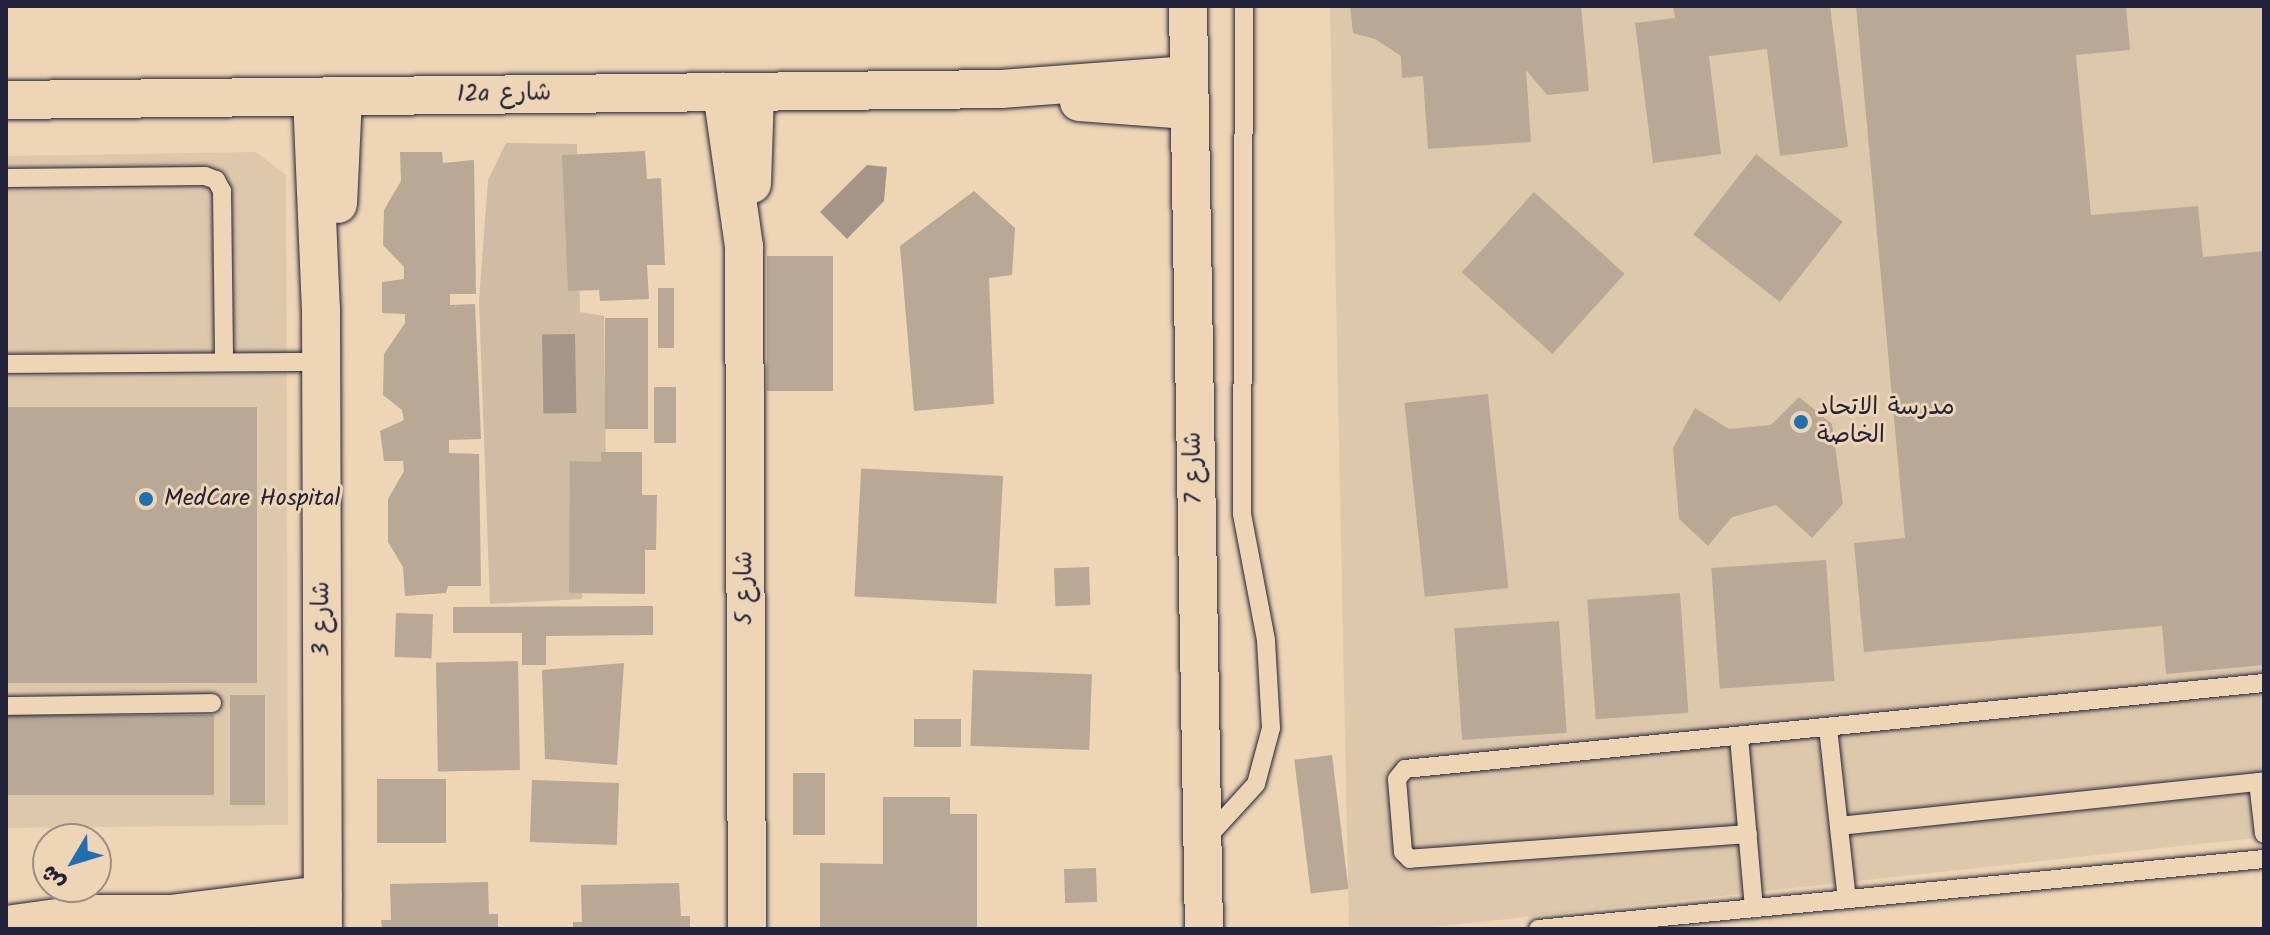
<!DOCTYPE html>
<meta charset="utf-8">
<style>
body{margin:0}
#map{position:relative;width:2270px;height:935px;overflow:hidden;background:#edd5b5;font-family:Kalam,"Playpen Sans Arabic",sans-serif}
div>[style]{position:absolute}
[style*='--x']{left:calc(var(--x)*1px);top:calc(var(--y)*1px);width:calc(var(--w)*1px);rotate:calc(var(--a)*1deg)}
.built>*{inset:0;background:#dec8ac}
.green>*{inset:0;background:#d0bba4}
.water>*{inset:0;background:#a59589;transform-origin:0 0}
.building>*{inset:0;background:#baa897;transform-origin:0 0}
.roads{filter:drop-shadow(0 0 2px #22223b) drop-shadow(0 0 2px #22223b)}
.lane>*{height:18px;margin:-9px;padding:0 9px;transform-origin:9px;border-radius:9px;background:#edd5b5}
.street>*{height:38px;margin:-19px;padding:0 19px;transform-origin:19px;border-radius:19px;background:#edd5b5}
.dots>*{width:22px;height:22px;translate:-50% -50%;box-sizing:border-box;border:4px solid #edd5b5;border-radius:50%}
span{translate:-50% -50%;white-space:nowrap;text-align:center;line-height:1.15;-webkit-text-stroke:6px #edd5b5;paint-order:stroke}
.street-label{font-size:24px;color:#22223b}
.poi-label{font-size:24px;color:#22223b}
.left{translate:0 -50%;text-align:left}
.frame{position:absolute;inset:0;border:8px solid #22223b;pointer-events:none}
.north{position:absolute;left:32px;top:823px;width:80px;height:80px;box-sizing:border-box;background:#edd5b5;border:2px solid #9c8d84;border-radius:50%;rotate:232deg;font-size:22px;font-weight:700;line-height:32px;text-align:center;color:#22223b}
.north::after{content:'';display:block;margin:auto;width:28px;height:36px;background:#1f6fb2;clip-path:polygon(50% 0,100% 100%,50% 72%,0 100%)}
</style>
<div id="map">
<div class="built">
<i style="clip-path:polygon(1330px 6px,2264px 6px,2264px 837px,1414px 929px,1349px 929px)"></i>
<i style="clip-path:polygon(256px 152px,286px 175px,288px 825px,6px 828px,6px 156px)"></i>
</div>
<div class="green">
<i style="clip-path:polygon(506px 143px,577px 144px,580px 312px,604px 316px,606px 472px,585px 474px,582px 599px,490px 604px,479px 301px,488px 180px)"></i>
</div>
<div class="water">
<i style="clip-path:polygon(867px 165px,887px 167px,884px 201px,847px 239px,820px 212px)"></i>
<i style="left:575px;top:334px;width:79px;height:33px;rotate:89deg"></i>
</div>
<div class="building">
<i style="clip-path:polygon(1350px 6px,1581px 6px,1589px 91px,1547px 95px,1526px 70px,1531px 142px,1428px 149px,1423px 76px,1402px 78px,1401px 56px,1375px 39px,1353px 33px)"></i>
<i style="clip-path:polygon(1673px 6px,1830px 6px,1848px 147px,1780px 156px,1767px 49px,1709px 56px,1721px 154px,1653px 163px,1635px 23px,1675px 18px)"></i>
<i style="clip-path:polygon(1856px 6px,2126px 6px,2130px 50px,2076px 55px,2091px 215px,2198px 206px,2203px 257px,2264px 251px,2264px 665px,2166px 674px,2162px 626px,1864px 652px,1854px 543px,1905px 538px)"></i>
<i style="clip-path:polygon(645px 151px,647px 179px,661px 178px,665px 265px,647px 265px,649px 299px,600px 301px,599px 290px,568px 291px,562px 155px)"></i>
<i style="clip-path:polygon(400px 152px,442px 152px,443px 163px,474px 160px,476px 294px,450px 294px,450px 305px,475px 304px,481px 439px,449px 440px,449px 453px,479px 454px,481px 586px,448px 586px,446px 593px,405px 596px,403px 567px,388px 542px,388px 499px,404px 471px,403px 461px,384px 461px,380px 431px,404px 420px,402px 410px,383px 395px,384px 354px,405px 323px,405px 314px,382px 313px,382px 282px,404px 279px,404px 267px,383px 245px,384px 210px,401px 181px)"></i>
<i style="left:1756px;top:154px;width:110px;height:102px;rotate:38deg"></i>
<i style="clip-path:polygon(974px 191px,1015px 228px,1012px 275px,989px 278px,994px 404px,914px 411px,900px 246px)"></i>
<i style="left:1534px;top:192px;width:122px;height:108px;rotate:42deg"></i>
<i style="left:767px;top:256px;width:66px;height:135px"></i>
<i style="left:658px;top:288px;width:16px;height:60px"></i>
<i style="left:605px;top:318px;width:43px;height:111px"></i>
<i style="left:654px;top:387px;width:22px;height:56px"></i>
<i style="left:1488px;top:394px;width:195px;height:84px;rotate:84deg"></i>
<i style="clip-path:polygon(1799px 397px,1832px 424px,1843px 504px,1812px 538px,1776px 505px,1732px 517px,1708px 546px,1679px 519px,1673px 448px,1695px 408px,1729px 429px,1771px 425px)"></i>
<i style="left:6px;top:407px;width:251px;height:276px"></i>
<i style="clip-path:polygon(601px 452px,642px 452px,642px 495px,657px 495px,656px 550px,645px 550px,645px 594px,569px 593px,570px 461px,601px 462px)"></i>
<i style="left:1003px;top:476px;width:128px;height:142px;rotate:93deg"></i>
<i style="left:1826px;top:560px;width:121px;height:115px;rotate:86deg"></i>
<i style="left:1089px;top:567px;width:38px;height:35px;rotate:88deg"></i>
<i style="left:1680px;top:593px;width:120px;height:93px;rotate:86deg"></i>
<i style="clip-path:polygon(653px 606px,653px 635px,546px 636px,546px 665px,522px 665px,522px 633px,453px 633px,453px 607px)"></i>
<i style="left:396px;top:613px;width:37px;height:44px;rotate:2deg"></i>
<i style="left:1559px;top:621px;width:112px;height:105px;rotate:86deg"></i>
<i style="left:518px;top:661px;width:109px;height:82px;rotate:89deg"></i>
<i style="clip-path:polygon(624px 663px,617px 765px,545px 759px,542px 670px)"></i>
<i style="left:973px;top:670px;width:119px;height:76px;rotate:2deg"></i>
<i style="left:230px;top:695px;width:35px;height:110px"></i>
<i style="left:214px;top:715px;width:80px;height:208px;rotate:90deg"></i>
<i style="left:914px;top:719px;width:47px;height:28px"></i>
<i style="left:1332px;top:755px;width:135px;height:38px;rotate:83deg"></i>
<i style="left:793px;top:773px;width:32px;height:62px"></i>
<i style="left:446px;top:779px;width:64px;height:69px;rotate:90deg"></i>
<i style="left:532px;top:780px;width:87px;height:62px;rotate:2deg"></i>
<i style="clip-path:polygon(883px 797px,950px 797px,950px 814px,977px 814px,977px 929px,820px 929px,820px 863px,883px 864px)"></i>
<i style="left:1096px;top:868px;width:34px;height:32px;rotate:88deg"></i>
<i style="clip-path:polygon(488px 882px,489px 914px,498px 914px,498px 929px,382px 929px,381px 920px,391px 920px,390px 884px)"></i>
<i style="clip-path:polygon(679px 883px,681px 916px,690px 916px,690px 929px,573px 929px,573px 922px,582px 922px,581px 885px)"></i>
</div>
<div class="roads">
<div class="lane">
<i style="--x:6;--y:178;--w:199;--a:-0.6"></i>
<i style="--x:205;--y:176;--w:12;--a:20"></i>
<i style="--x:216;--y:180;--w:13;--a:61"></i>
<i style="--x:222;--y:191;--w:171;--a:89.3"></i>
<i style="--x:6;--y:364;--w:316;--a:-0.4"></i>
<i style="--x:6;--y:706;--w:206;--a:-0.8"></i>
<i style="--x:1828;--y:728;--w:172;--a:83.7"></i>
<i style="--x:1739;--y:737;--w:172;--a:85"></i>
<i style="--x:2258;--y:782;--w:52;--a:83.4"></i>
<i style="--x:1839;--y:826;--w:427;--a:-6"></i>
<i style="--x:1748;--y:834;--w:339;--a:175.8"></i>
<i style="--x:1410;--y:859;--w:10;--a:-135"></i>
<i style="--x:1403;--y:852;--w:73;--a:-94.7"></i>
<i style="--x:1397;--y:779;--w:13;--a:-51"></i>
<i style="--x:1405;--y:769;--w:863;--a:-5.72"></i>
<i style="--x:1204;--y:841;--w:77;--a:-47.6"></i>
<i style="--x:1256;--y:784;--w:58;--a:-75"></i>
<i style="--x:1271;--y:728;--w:88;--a:-93.3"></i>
<i style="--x:1266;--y:640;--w:128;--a:-100.8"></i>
<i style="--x:1242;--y:514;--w:508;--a:-89.77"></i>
<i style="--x:1538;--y:929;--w:729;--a:-5.51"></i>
</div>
<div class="street">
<i style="--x:1188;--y:6;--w:923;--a:89.01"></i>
<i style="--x:722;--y:92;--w:156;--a:81.9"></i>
<i style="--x:744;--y:246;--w:683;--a:89.75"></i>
<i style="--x:312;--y:97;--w:211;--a:87.6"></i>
<i style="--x:321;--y:308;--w:621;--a:89.82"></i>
<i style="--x:6;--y:100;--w:995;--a:-0.63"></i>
<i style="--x:1001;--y:89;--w:188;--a:-4.3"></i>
<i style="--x:1079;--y:102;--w:109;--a:4.2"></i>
<i style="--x:752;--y:184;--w:92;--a:-88.1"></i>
<i style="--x:338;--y:204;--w:108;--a:-87.3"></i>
<i style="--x:227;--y:924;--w:96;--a:3"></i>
<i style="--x:6;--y:925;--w:80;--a:-7.9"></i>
<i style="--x:85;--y:914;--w:85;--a:0"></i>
<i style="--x:170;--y:914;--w:154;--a:-7.1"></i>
</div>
</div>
<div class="dots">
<i style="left:1801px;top:422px;background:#1f6fb2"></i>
<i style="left:146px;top:499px;background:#1f6fb2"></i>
</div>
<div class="street-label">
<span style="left:504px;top:94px;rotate:-1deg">12a شارع</span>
<span style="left:1194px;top:468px;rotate:-91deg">شارع 7</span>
<span style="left:745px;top:588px;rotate:-90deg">شارع 5</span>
<span style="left:322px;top:619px;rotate:-90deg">شارع 3</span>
</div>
<div class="poi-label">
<span class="left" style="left:1817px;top:422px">مدرسة الاتحاد<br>الخاصة</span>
<span class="left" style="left:164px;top:499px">MedCare Hospital</span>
</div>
<div class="frame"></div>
<div class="north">ش</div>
</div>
